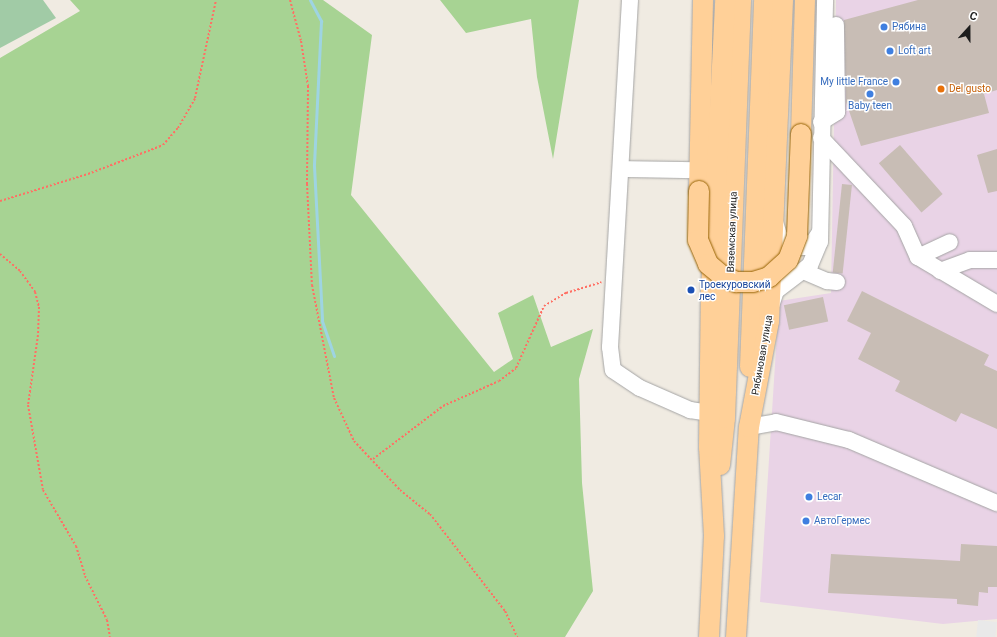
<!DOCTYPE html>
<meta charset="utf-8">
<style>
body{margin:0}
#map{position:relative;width:997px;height:637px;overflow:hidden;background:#f0ebe2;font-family:Roboto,sans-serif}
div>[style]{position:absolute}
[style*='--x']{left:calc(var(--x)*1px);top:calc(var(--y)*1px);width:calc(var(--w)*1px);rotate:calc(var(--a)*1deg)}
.industrial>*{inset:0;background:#e9d3e6}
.forest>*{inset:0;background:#a7d393}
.cemetery>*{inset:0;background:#a1cba6}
.parking>*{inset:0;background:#e9e9e9;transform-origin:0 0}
.stream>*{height:3px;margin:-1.5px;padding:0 1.5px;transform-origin:1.5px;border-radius:1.5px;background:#9ed4e2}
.building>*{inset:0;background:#c8bdb5;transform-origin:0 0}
.path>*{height:2px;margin-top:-1px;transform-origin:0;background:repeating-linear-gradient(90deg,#ff7064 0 2px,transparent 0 4px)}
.roads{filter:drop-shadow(0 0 1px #a4a4a4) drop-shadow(0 0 1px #a4a4a4)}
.minor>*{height:16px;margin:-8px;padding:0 8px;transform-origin:8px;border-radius:8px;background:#fff}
.major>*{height:20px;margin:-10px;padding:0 10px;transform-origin:10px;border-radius:10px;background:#ffd098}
.bridges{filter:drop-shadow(0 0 1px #976200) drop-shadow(0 0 1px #976200)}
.major-bridge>*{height:20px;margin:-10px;padding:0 10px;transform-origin:10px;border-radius:10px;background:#ffd098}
.dots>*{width:11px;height:11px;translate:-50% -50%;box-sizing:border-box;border:2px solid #fff;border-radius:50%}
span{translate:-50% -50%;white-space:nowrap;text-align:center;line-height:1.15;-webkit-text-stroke:3px #fff;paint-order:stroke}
.shop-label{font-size:10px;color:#366cbe}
.left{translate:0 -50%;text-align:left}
.right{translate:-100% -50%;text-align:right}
.food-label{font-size:10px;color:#c56008}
.street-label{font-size:10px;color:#1d1d1d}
.transit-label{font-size:10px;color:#164399}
.north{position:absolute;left:949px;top:8px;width:40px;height:40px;-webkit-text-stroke:3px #fff;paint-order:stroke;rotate:21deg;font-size:11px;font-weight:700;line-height:16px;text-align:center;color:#1d1d1d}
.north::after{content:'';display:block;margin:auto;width:14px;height:18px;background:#1d1d1d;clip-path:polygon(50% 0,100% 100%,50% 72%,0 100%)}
</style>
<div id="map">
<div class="industrial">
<i style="clip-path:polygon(836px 0,997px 0,997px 619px,943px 624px,760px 602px,779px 301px,831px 293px)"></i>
</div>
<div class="forest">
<i style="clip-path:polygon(70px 0,323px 0,372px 35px,351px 195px,494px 372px,513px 359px,498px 313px,533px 295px,551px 347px,593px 329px,579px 379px,582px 483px,593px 591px,565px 637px,0 637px,0 58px,80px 11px)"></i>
<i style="clip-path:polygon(440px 0,579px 0,553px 159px,537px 77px,531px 19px,466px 33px)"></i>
</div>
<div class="cemetery">
<i style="clip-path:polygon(0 0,43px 0,56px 18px,0 48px)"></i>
</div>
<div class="parking">
<i style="left:978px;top:620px;width:19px;height:17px;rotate:6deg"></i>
</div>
<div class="stream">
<i style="--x:310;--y:0;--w:24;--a:62"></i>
<i style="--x:321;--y:21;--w:145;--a:92.8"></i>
<i style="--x:314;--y:166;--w:155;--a:87"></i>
<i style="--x:322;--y:321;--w:37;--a:71"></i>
</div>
<div class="building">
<i style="clip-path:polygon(918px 0,997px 0,997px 90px,984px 94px,989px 113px,861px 146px,846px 102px,844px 20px)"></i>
<i style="left:900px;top:145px;width:65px;height:28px;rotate:49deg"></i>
<i style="clip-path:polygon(997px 149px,997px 191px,988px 193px,977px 155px)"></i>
<i style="left:842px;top:184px;width:10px;height:89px;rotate:6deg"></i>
<i style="clip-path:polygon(862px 291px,989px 355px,984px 365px,997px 371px,997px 429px,961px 413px,956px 422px,895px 391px,900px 381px,858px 359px,871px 333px,847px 321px)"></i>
<i style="left:823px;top:297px;width:25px;height:40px;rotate:78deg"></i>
<i style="clip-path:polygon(961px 544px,997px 546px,997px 587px,988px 587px,988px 593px,979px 592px,978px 606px,957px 604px,957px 599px,828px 593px,831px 554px,960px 561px)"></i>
</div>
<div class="path">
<i style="--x:290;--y:0;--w:42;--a:75"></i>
<i style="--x:301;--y:41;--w:46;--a:81.2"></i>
<i style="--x:308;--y:86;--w:98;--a:90.6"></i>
<i style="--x:307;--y:184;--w:101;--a:87.2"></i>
<i style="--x:312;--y:285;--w:115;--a:79"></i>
<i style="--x:334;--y:398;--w:47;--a:65.1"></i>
<i style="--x:354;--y:441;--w:67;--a:46.8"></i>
<i style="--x:400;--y:490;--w:38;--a:39"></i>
<i style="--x:430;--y:514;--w:123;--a:52.3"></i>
<i style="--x:505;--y:611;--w:29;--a:65"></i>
<i style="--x:0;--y:201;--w:92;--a:-17.1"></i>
<i style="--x:88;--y:174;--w:80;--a:-21.1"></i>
<i style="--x:163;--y:145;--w:23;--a:-49"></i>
<i style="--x:178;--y:128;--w:34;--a:-60"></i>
<i style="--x:195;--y:98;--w:100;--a:-77.9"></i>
<i style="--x:0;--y:254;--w:26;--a:40"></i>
<i style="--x:20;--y:271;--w:26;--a:54"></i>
<i style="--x:35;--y:292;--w:16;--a:75"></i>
<i style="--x:39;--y:307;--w:28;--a:92"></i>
<i style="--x:38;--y:335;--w:71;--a:98.1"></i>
<i style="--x:28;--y:405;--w:86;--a:80"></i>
<i style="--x:43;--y:490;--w:65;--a:59.5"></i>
<i style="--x:76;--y:546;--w:31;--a:73"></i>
<i style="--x:85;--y:576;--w:49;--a:63.4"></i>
<i style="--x:107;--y:620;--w:17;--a:80"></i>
<i style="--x:373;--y:459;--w:88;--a:-37.1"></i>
<i style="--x:443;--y:406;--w:61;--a:-24.1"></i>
<i style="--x:499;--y:381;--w:21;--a:-37"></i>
<i style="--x:516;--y:368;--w:68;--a:-65.7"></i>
<i style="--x:544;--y:306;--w:26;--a:-31"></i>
<i style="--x:566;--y:293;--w:37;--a:-17"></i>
</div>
<div class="roads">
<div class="minor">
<i style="--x:630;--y:0;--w:348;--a:93.3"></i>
<i style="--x:610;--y:347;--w:23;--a:83"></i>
<i style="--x:613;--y:370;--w:32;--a:34"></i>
<i style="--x:640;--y:388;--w:55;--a:23.7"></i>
<i style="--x:690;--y:410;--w:19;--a:9"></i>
<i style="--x:821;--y:122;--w:19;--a:-32"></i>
<i style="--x:837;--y:112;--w:87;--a:-90.7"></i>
<i style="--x:821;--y:138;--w:121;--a:46.7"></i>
<i style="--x:904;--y:226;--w:34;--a:66"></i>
<i style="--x:918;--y:257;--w:92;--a:30.7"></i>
<i style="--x:622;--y:169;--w:67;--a:0.9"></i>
<i style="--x:775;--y:222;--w:17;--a:73"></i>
<i style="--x:780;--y:238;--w:18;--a:29"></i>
<i style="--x:796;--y:247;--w:14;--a:0"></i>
<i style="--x:810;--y:247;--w:18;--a:-56"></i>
<i style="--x:918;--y:257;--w:35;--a:-25"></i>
<i style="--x:803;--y:271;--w:26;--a:23"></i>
<i style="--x:827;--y:281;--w:10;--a:6"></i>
<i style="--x:940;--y:271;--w:32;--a:-20"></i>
<i style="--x:970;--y:260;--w:27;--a:0"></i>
<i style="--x:771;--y:306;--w:16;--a:-72"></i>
<i style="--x:776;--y:291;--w:43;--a:-37.4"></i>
<i style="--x:810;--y:265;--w:25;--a:-67"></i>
<i style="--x:820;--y:242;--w:242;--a:-88.8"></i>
<i style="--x:749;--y:427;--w:27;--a:-10"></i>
<i style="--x:776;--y:422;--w:75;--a:13.9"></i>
<i style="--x:849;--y:440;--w:161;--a:23.1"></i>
</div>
<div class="major">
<i style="--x:801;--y:134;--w:134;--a:-88.3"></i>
<i style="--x:699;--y:191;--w:191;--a:-88.8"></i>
<i style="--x:750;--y:367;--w:367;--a:-87.8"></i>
<i style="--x:720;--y:465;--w:47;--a:-83.9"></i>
<i style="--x:725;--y:418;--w:418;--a:-87.8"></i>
<i style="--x:709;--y:637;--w:101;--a:-87.2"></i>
<i style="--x:714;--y:536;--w:89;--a:-93.2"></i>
<i style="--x:709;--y:447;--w:156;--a:-89.3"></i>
<i style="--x:711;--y:291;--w:291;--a:-87.2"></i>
<i style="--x:736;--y:637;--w:210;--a:-86.5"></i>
<i style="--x:749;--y:427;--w:108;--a:-79.3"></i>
<i style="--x:769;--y:321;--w:321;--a:-87.5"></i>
</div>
</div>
<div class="bridges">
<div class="major-bridge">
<i style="--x:699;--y:191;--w:49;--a:91.2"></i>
<i style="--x:698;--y:240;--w:26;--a:67"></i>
<i style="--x:708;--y:264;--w:17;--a:40"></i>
<i style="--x:721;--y:275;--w:17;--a:25"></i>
<i style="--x:736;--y:282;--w:17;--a:0"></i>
<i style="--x:753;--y:282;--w:17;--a:-17"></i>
<i style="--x:769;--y:277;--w:25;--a:-42"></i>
<i style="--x:788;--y:260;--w:26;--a:-69"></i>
<i style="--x:797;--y:236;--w:102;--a:-87.8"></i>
</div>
</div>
<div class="dots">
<i style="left:884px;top:27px;background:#3f7fe0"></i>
<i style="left:890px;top:51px;background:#3f7fe0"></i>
<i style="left:896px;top:82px;background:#3f7fe0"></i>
<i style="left:941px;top:89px;background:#e8710a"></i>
<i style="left:870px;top:94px;background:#3f7fe0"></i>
<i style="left:691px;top:290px;background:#1a4fb4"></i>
<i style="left:809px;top:497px;background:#3f7fe0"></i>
<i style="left:806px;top:521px;background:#3f7fe0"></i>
</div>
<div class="shop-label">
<span class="left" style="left:892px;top:27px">Рябина</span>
<span class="left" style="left:898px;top:51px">Loft art</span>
<span class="right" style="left:888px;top:82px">My little France</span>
<span style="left:870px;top:106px">Baby teen</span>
<span class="left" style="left:817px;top:497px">Lecar</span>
<span class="left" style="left:814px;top:521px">АвтоГермес</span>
</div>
<div class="food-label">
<span class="left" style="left:949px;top:89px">Del gusto</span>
</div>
<div class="street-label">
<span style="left:732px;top:232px;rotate:-88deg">Вяземская улица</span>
<span style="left:762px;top:355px;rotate:-80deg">Рябиновая улица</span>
</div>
<div class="transit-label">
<span class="left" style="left:699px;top:290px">Троекуровский<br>лес</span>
</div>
<div class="north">С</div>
</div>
